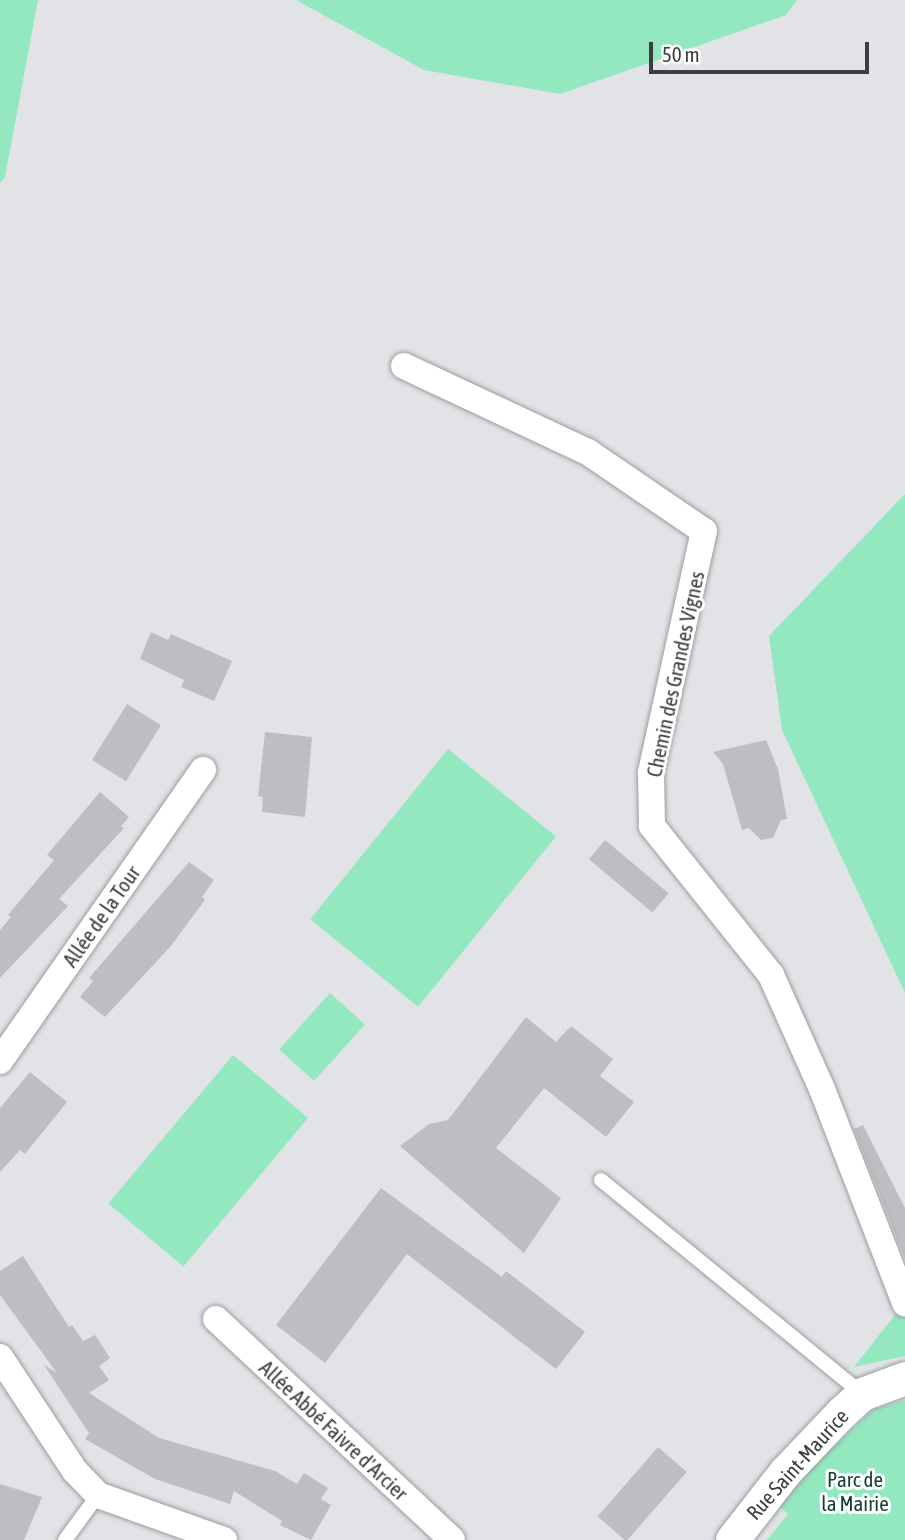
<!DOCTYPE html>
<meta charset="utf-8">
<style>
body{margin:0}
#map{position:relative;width:905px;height:1540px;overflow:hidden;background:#e2e3e6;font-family:"Asap Condensed",sans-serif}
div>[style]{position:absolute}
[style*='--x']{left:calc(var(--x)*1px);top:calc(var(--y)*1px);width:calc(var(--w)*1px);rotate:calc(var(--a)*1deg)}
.green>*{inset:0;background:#94e8c0;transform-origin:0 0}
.building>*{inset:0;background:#bdbec1;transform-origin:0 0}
.roads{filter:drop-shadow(0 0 2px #9c9da0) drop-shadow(0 0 2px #9c9da0)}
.service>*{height:14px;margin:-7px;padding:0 7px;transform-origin:7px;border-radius:7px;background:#fff}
.minor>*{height:26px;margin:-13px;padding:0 13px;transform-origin:13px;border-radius:13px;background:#fff}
.tertiary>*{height:33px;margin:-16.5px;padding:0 16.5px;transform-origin:16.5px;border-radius:16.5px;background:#fff}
span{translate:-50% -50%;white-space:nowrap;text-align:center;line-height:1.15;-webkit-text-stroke:6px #fff;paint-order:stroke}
.street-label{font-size:21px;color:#3c3d3e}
.park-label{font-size:21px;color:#133e2c}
.scale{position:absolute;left:649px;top:42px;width:220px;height:32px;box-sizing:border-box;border:4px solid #3c3d3e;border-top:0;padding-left:9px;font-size:21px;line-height:24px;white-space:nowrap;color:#3c3d3e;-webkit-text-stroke:5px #fff;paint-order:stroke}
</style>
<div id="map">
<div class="green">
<i style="clip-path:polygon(0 0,38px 0,5px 177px,0 183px)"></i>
<i style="clip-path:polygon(296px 0,797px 0,786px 15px,560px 94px,424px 70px)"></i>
<i style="clip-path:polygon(905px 494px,905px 993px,782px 730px,769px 636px)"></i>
<i style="left:448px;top:749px;width:139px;height:219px;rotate:39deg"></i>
<i style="left:330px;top:993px;width:47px;height:76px;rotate:42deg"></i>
<i style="left:233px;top:1055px;width:98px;height:194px;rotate:40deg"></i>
<i style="clip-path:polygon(898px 1311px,905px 1314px,905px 1356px,854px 1367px)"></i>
<i style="clip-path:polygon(905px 1400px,905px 1540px,767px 1540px,788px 1514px,774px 1502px,874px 1409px)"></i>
</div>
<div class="building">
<i style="clip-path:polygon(151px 632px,168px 640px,171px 634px,232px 661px,214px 701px,181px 687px,184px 680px,140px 659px)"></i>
<i style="left:127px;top:704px;width:40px;height:66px;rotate:32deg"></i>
<i style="clip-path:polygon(265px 732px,312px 737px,305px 817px,262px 812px,263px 797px,258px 796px)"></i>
<i style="clip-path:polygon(766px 740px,778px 769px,787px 819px,781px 820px,773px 838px,761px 840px,749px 828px,742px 830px,723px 764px,713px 752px)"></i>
<i style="clip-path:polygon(100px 792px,129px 817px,121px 826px,124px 828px,59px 899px,68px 906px,0 978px,0 930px,11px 917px,8px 915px,54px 860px,47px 855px)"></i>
<i style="left:605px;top:840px;width:83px;height:25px;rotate:40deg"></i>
<i style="clip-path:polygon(189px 862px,214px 880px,202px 897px,205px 900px,170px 947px,105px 1017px,80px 997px,93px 981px,89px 978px)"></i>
<i style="clip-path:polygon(526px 1017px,556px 1042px,571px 1026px,613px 1059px,600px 1076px,634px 1102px,606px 1137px,544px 1088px,496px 1148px,561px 1198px,524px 1253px,400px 1146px,429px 1124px,448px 1120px)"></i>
<i style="clip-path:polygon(30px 1072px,67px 1102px,25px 1154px,20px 1150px,0 1172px,0 1108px)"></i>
<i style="clip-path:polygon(863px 1125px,905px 1208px,905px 1259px,854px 1129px)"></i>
<i style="clip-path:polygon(381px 1188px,502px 1277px,506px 1271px,585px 1332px,556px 1369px,407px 1254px,325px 1363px,276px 1325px)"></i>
<i style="clip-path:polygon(23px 1256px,69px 1327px,72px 1325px,83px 1341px,95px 1335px,110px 1358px,99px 1366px,109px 1380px,89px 1393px,159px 1438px,275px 1471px,297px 1484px,304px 1473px,328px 1488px,321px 1499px,331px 1505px,311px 1540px,280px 1525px,282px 1521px,234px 1491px,230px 1504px,155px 1479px,85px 1439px,89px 1433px,44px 1365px,57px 1373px,0 1295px,0 1271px)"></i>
<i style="left:658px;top:1447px;width:38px;height:92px;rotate:41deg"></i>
<i style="clip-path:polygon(0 1484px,42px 1497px,24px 1540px,0 1540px)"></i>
</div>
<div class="roads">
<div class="service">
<i style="--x:601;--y:1180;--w:338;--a:39.3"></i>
<i style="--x:65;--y:1540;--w:56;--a:-53.7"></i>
</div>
<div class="minor">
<i style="--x:404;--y:366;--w:203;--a:25.1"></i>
<i style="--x:588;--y:452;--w:140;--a:34.3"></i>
<i style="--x:704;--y:531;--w:248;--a:102.4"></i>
<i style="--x:651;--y:773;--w:53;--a:88.9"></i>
<i style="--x:652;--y:826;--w:191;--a:51.4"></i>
<i style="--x:771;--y:975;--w:125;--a:65.9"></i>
<i style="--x:822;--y:1089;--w:230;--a:68.8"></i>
<i style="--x:0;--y:1061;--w:355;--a:-55.1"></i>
<i style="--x:216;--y:1319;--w:323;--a:43.1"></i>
<i style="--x:0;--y:1357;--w:136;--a:56.7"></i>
<i style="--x:75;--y:1471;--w:33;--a:46"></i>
<i style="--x:98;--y:1495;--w:134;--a:19.7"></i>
</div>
<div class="tertiary">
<i style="--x:732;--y:1540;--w:86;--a:-52.1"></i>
<i style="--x:785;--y:1472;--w:81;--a:-46.5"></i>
<i style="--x:841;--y:1413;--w:28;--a:-42"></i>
<i style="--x:862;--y:1394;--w:46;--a:-20.4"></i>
</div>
</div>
<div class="street-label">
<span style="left:675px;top:674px;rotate:-78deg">Chemin des Grandes Vignes</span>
<span style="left:101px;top:916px;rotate:-55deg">Allée de la Tour</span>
<span style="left:334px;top:1430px;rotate:43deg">Allée Abbé Faivre d'Arcier</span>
<span style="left:797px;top:1464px;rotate:-48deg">Rue Saint-Maurice</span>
</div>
<div class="park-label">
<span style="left:855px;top:1491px">Parc de<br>la Mairie</span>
</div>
<div class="scale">50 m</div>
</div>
